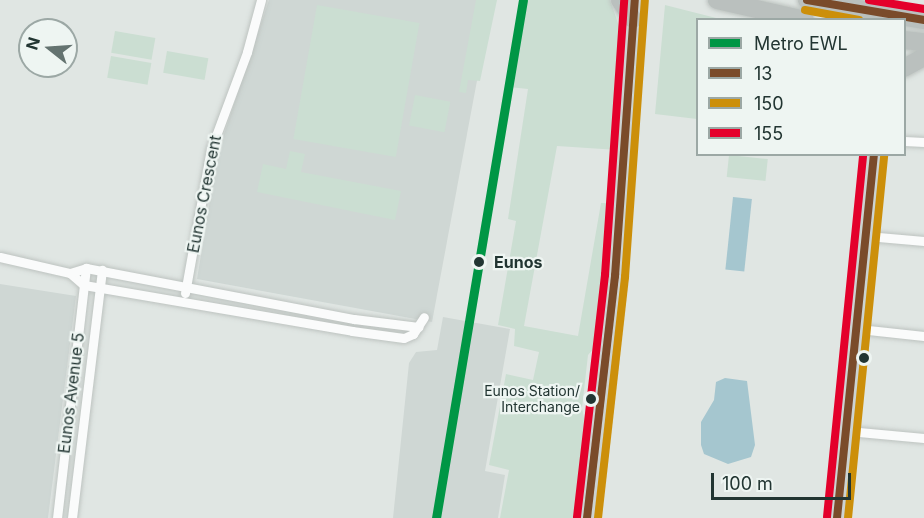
<!DOCTYPE html>
<style>
body{margin:0}
#map{position:relative;width:924px;height:518px;overflow:hidden;background:#e0e6e3;font-family:Inter,sans-serif}
div>[style]{position:absolute}
[style*='--x']{left:calc(var(--x)*1px);top:calc(var(--y)*1px);width:calc(var(--w)*1px);rotate:calc(var(--a)*1deg)}
.built>*{inset:0;background:#cfd7d4}
.green>*{inset:0;background:#cbded2;transform-origin:0 0}
.water>*{inset:0;background:#a5c6cf;transform-origin:0 0}
.roads{filter:drop-shadow(0 0 2px #bdc3c0) drop-shadow(0 0 2px #bdc3c0)}
.street>*{height:9px;margin:-4.5px;padding:0 4.5px;transform-origin:4.5px;border-radius:4.5px;background:#fafbfb}
.primary>*{height:15px;margin:-7.5px;padding:0 7.5px;transform-origin:7.5px;border-radius:7.5px;background:#ccd3d2}
.highway>*{height:18px;margin:-9px;padding:0 9px;transform-origin:9px;border-radius:9px;background:#bac0be}
.bus-1>*{height:8px;margin:-4px;padding:0 4px;transform-origin:4px;border-radius:4px;background:#7a4b2a}
.bus-2>*{height:8px;margin:-4px;padding:0 4px;transform-origin:4px;border-radius:4px;background:#cc8f0a}
.bus-3>*{height:8px;margin:-4px;padding:0 4px;transform-origin:4px;border-radius:4px;background:#e4002b}
.metro-1>*{height:9px;margin:-4.5px;padding:0 4.5px;transform-origin:4.5px;border-radius:4.5px;background:#009645}
.dots>*{width:16px;height:16px;translate:-50% -50%;box-sizing:border-box;border:3px solid #eef5f2;border-radius:50%}
span{translate:-50% -50%;white-space:nowrap;text-align:center;line-height:1.15;-webkit-text-stroke:4.5px #eef5f2;paint-order:stroke}
.bus-label{font-size:14px;color:#223532}
.right{translate:-100% -50%;text-align:right}
.street-label{font-size:16px;color:#223532}
.stop-label{font-size:16px;color:#223532;font-weight:700}
.left{translate:0 -50%;text-align:left}
.legend{position:absolute;left:696px;top:18px;width:210px;height:138px;box-sizing:border-box;background:#eef5f2;border:2px solid #9ca8a5;margin:0;padding:8px 10px;list-style:none;font-size:18px;color:#223532}
.legend li{display:flex;align-items:center;gap:12px;height:30px}
.legend b{width:30px;border:2px solid #9ca8a5}
.north{position:absolute;left:18px;top:18px;width:60px;height:60px;box-sizing:border-box;background:#eef5f2;border:2px solid #9ca8a5;border-radius:50%;rotate:287deg;font-size:16px;font-weight:700;line-height:24px;text-align:center;color:#223532}
.north::after{content:'';display:block;margin:auto;width:21px;height:27px;background:#647370;clip-path:polygon(50% 0,100% 100%,50% 72%,0 100%)}
.scale{position:absolute;left:711px;top:473px;width:140px;height:27px;box-sizing:border-box;border:3px solid #223532;border-top:0;padding-left:8px;font-size:18px;line-height:21px;white-space:nowrap;color:#223532;-webkit-text-stroke:4px #eef5f2;paint-order:stroke}
</style>
<div id="map">
<div class="built">
<i style="clip-path:polygon(269px 0,492px 0,432px 322px,197px 279px,218px 152px)"></i>
<i style="clip-path:polygon(0 284px,76px 296px,48px 518px,0 518px)"></i>
<i style="clip-path:polygon(443px 317px,510px 329px,485px 471px,505px 475px,498px 518px,393px 518px,409px 363px,416px 352px,437px 350px)"></i>
</div>
<div class="green">
<i style="clip-path:polygon(476px 0,497px 0,480px 81px,468px 80px,466px 93px,459px 92px)"></i>
<i style="clip-path:polygon(526px 0,610px 0,622px 35px,626px 68px,618px 150px,557px 146px,524px 326px,578px 336px,601px 203px,608px 203px,596px 346px,588px 355px,582px 408px,585px 423px,576px 518px,500px 518px,509px 470px,489px 465px,506px 374px,533px 380px,539px 352px,514px 346px,515px 329px,498px 325px,516px 221px,508px 219px,528px 89px,509px 87px)"></i>
<i style="left:317px;top:5px;width:104px;height:136px;rotate:10deg"></i>
<i style="clip-path:polygon(665px 5px,720px 19px,698px 20px,697px 119px,655px 114px)"></i>
<i style="left:115px;top:31px;width:41px;height:22px;rotate:10deg"></i>
<i style="left:167px;top:51px;width:42px;height:22px;rotate:10deg"></i>
<i style="left:111px;top:56px;width:41px;height:22px;rotate:10deg"></i>
<i style="left:415px;top:95px;width:36px;height:31px;rotate:11deg"></i>
<i style="clip-path:polygon(290px 151px,305px 154px,301px 172px,401px 191px,395px 220px,257px 192px,263px 164px,286px 169px)"></i>
<i style="left:729px;top:155px;width:39px;height:22px;rotate:6deg"></i>
</div>
<div class="water">
<i style="left:733px;top:197px;width:19px;height:73px;rotate:6deg"></i>
<i style="clip-path:polygon(725px 378px,747px 381px,755px 445px,751px 457px,728px 464px,704px 454px,701px 445px,701px 422px,714px 400px,716px 382px)"></i>
</div>
<div class="roads">
<div class="street">
<i style="--x:904;--y:141;--w:20;--a:3"></i>
<i style="--x:867;--y:236;--w:57;--a:5"></i>
<i style="--x:0;--y:257;--w:72;--a:12.9"></i>
<i style="--x:70;--y:273;--w:18;--a:41"></i>
<i style="--x:84;--y:285;--w:272;--a:9.7"></i>
<i style="--x:352;--y:331;--w:52;--a:7.7"></i>
<i style="--x:404;--y:338;--w:10;--a:-24"></i>
<i style="--x:413;--y:334;--w:20;--a:-57"></i>
<i style="--x:70;--y:273;--w:17;--a:-17"></i>
<i style="--x:86;--y:268;--w:273;--a:10.8"></i>
<i style="--x:354;--y:319;--w:65;--a:7"></i>
<i style="--x:185;--y:293;--w:146;--a:-79.8"></i>
<i style="--x:211;--y:149;--w:103;--a:-69.6"></i>
<i style="--x:247;--y:52;--w:54;--a:-74.9"></i>
<i style="--x:859;--y:329;--w:65;--a:6.1"></i>
<i style="--x:848;--y:431;--w:76;--a:5.3"></i>
<i style="--x:57;--y:518;--w:252;--a:-83.4"></i>
<i style="--x:72;--y:518;--w:250;--a:-83.1"></i>
</div>
<div class="primary">
<i style="--x:886;--y:20;--w:20;--a:-81"></i>
<i style="--x:587;--y:518;--w:244;--a:-83.4"></i>
<i style="--x:615;--y:276;--w:277;--a:-85.9"></i>
<i style="--x:837;--y:518;--w:366;--a:-84.2"></i>
</div>
<div class="highway">
<i style="--x:620;--y:0;--w:23;--a:56"></i>
<i style="--x:717;--y:0;--w:90;--a:12.8"></i>
<i style="--x:807;--y:0;--w:119;--a:9.7"></i>
<i style="--x:904;--y:40;--w:20;--a:6"></i>
<i style="--x:904;--y:68;--w:23;--a:-29"></i>
</div>
</div>
<div class="bus-1">
<i style="--x:807;--y:0;--w:119;--a:9.7"></i>
<i style="--x:587;--y:518;--w:244;--a:-83.4"></i>
<i style="--x:615;--y:276;--w:277;--a:-85.9"></i>
<i style="--x:837;--y:518;--w:366;--a:-84.2"></i>
</div>
<div class="bus-2">
<i style="--x:805;--y:10;--w:55;--a:10.5"></i>
<i style="--x:598;--y:518;--w:243;--a:-83.6"></i>
<i style="--x:625;--y:277;--w:277;--a:-85.9"></i>
<i style="--x:848;--y:518;--w:365;--a:-84.3"></i>
</div>
<div class="bus-3">
<i style="--x:869;--y:0;--w:56;--a:9.3"></i>
<i style="--x:577;--y:517;--w:244;--a:-83.4"></i>
<i style="--x:605;--y:275;--w:276;--a:-86"></i>
<i style="--x:827;--y:517;--w:365;--a:-84.3"></i>
</div>
<div class="metro-1">
<i style="--x:436;--y:518;--w:525;--a:-80.47"></i>
</div>
<div class="dots">
<i style="left:479px;top:262px;background:#223532"></i>
<i style="left:864px;top:358px;background:#223532"></i>
<i style="left:591px;top:399px;background:#223532"></i>
</div>
<div class="bus-label">
<span class="right" style="left:580px;top:399px">Eunos Station/<br>Interchange</span>
</div>
<div class="street-label">
<span style="left:204px;top:194px;rotate:-79deg">Eunos Crescent</span>
<span style="left:71px;top:393px;rotate:-83deg">Eunos Avenue 5</span>
</div>
<div class="stop-label">
<span class="left" style="left:494px;top:262px">Eunos</span>
</div>
<ul class="legend">
<li><b style="height:8px;background:#009645"></b>Metro EWL</li>
<li><b style="height:8px;background:#7a4b2a"></b>13</li>
<li><b style="height:8px;background:#cc8f0a"></b>150</li>
<li><b style="height:8px;background:#e4002b"></b>155</li>
</ul>
<div class="north">N</div>
<div class="scale">100 m</div>
</div>
